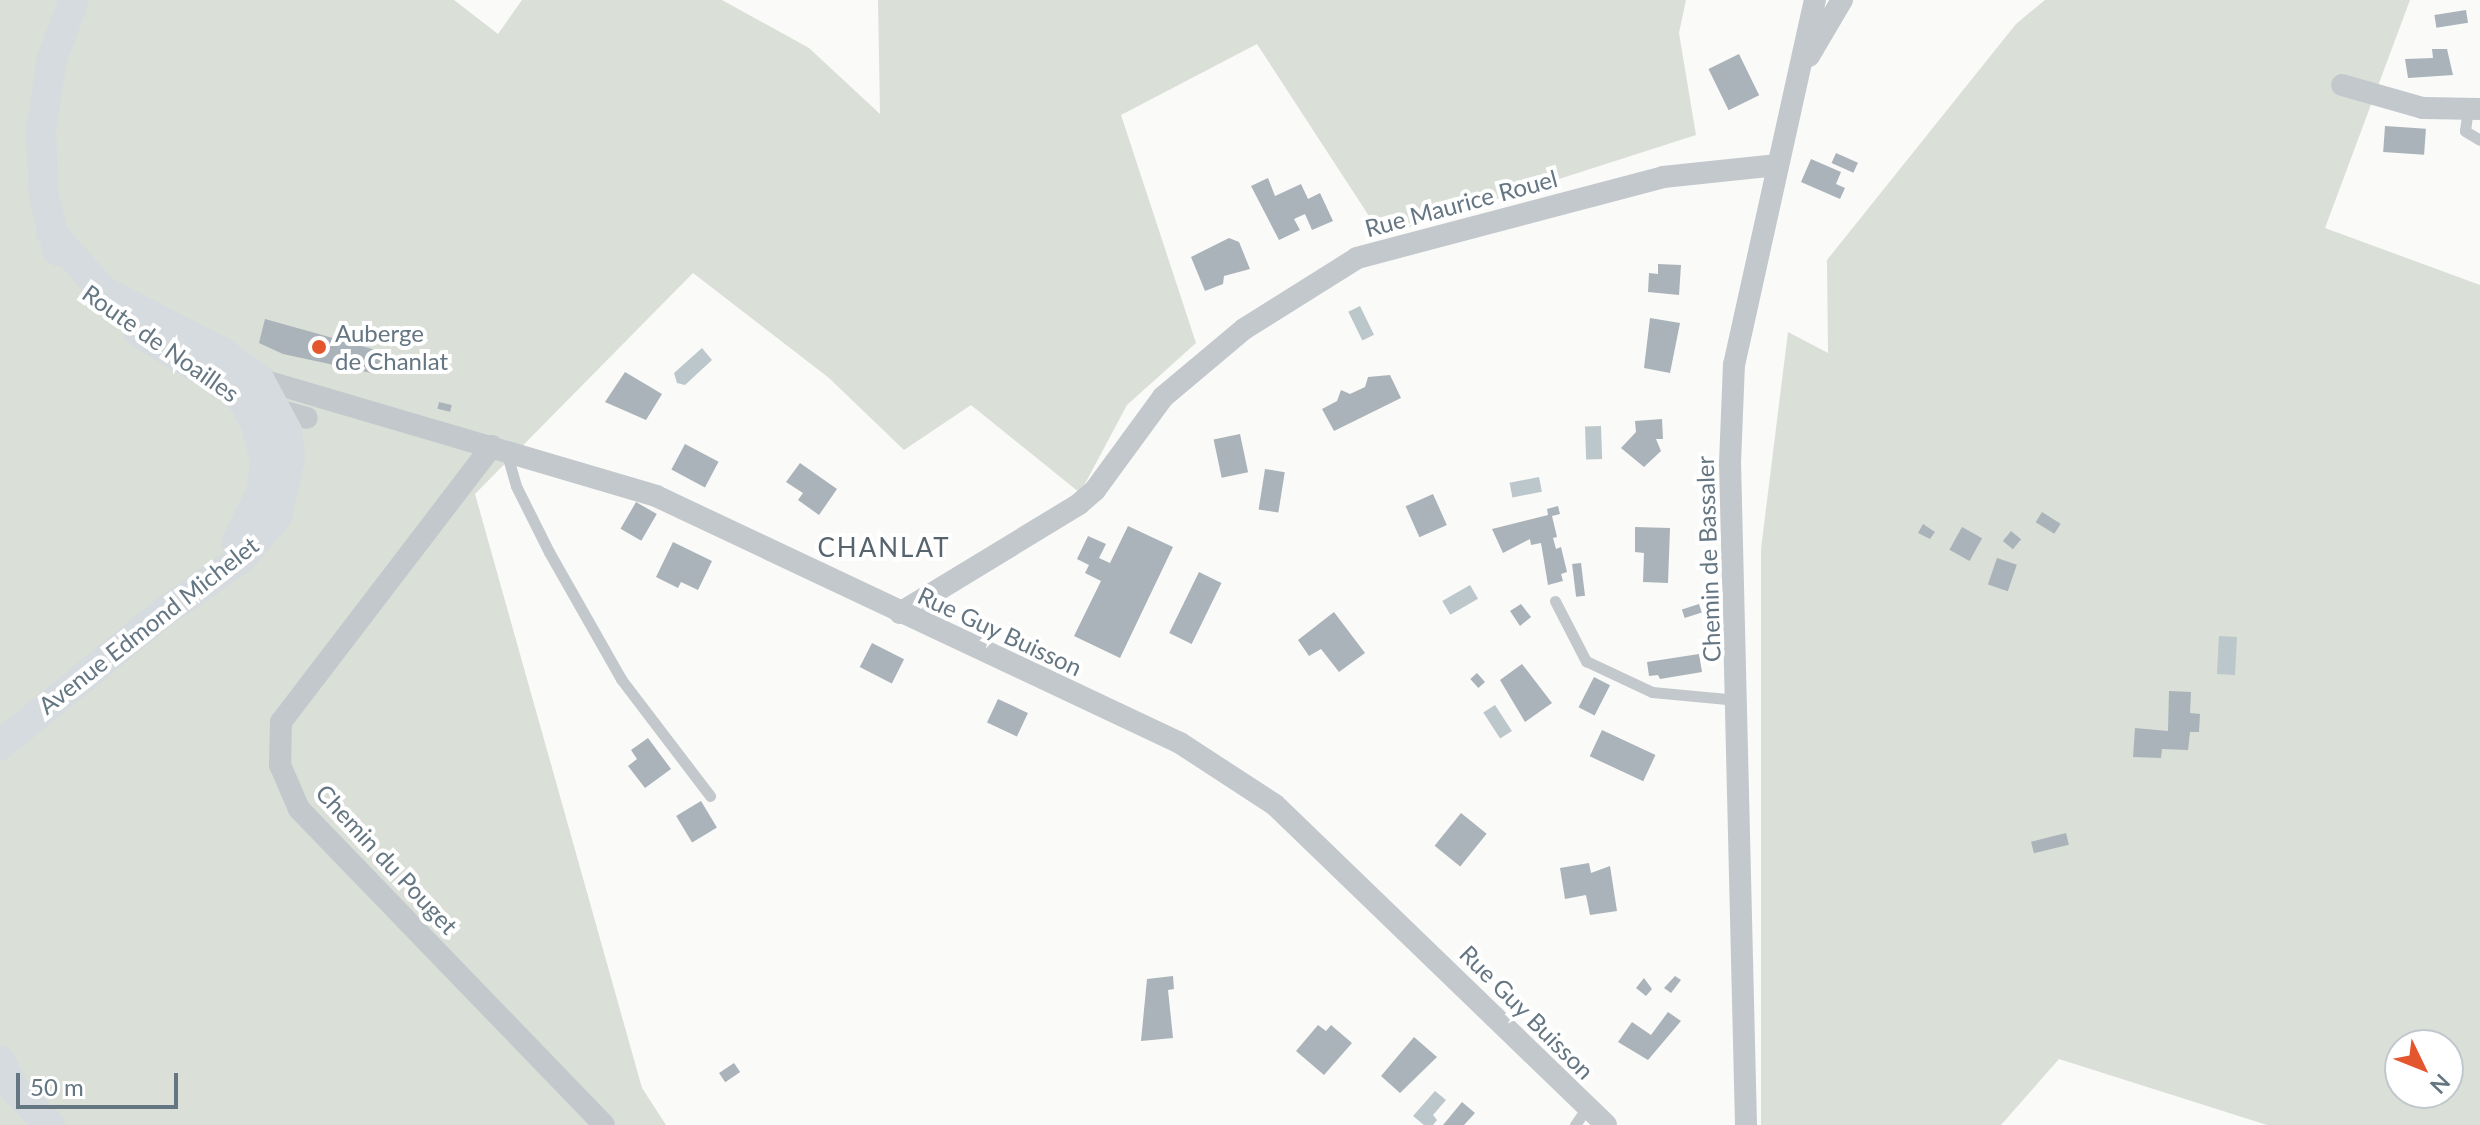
<!DOCTYPE html>
<style>
body{margin:0}
#map{position:relative;width:2480px;height:1125px;overflow:hidden;background:#fafaf8;font-family:Lato,sans-serif}
div>[style]{position:absolute}
[style*='--x']{left:calc(var(--x)*1px);top:calc(var(--y)*1px);width:calc(var(--w)*1px);rotate:calc(var(--a)*1deg)}
.green>*{inset:0;background:#dadfd7}
.water>*{inset:0;background:#bbc7cb;transform-origin:0 0}
.building>*{inset:0;background:#aab3b9;transform-origin:0 0}
.lane>*{height:11px;margin:-5.5px;padding:0 5.5px;transform-origin:5.5px;border-radius:5.5px;background:#c3c8cc}
.street>*{height:22px;margin:-11px;padding:0 11px;transform-origin:11px;border-radius:11px;background:#c3c8cc}
.secondary>*{height:30px;margin:-15px;padding:0 15px;transform-origin:15px;border-radius:15px;background:#d6dbdf}
.dots>*{width:22px;height:22px;translate:-50% -50%;box-sizing:border-box;border:4px solid #fff;border-radius:50%}
span{translate:-50% -50%;white-space:nowrap;text-align:center;line-height:1.15;-webkit-text-stroke:8px #fff;paint-order:stroke}
.street-label{font-size:24px;color:#657683}
.poi-label{font-size:24px;color:#657683}
.left{translate:0 -50%;text-align:left}
.neighbourhood-label{font-size:26px;color:#57646e;letter-spacing:2px}
.north{position:absolute;left:2384px;top:1029px;width:80px;height:80px;box-sizing:border-box;background:#fff;border:2px solid #c1c8cd;border-radius:50%;rotate:133deg;font-size:22px;font-weight:700;line-height:32px;text-align:center;color:#657683}
.north::after{content:'';display:block;margin:auto;width:28px;height:36px;background:#e4572e;clip-path:polygon(50% 0,100% 100%,50% 72%,0 100%)}
.scale{position:absolute;left:16px;top:1073px;width:162px;height:36px;box-sizing:border-box;border:4px solid #657683;border-top:0;padding-left:10px;font-size:24px;line-height:28px;white-space:nowrap;color:#657683;-webkit-text-stroke:6px #fff;paint-order:stroke}
</style>
<div id="map">
<div class="green">
<i style="clip-path:polygon(0 0,454px 0,498px 34px,522px 0,722px 0,809px 48px,880px 114px,878px 0,1686px 0,1679px 33px,1696px 135px,1382px 236px,1257px 44px,1121px 115px,1196px 343px,1127px 405px,1080px 493px,971px 405px,904px 450px,829px 378px,693px 273px,475px 494px,642px 1088px,666px 1125px,0 1125px)"></i>
<i style="clip-path:polygon(evenodd,2045px 0,2410px 0,2325px 228px,2480px 285px,2480px 1125px,2267px 1125px,2059px 1059px,2001px 1125px,1761px 1125px,1761px 549px,1788px 332px,1828px 353px,1827px 260px,2016px 24px,2045px 0,2400px 1045px,2448px 1045px,2448px 1093px,2400px 1093px,2400px 1045px)"></i>
</div>
<div class="water">
<i style="left:1360px;top:306px;width:32px;height:13px;rotate:64deg"></i>
<i style="clip-path:polygon(702px 348px,712px 360px,685px 385px,677px 383px,674px 373px)"></i>
<i style="left:1601px;top:426px;width:33px;height:16px;rotate:88deg"></i>
<i style="left:1539px;top:477px;width:15px;height:30px;rotate:79deg"></i>
<i style="left:1470px;top:585px;width:16px;height:32px;rotate:60deg"></i>
<i style="left:2219px;top:636px;width:18px;height:38px;rotate:3deg"></i>
<i style="left:1495px;top:705px;width:31px;height:14px;rotate:57deg"></i>
<i style="clip-path:polygon(1435px 1091px,1446px 1100px,1433px 1115px,1437px 1120px,1433px 1125px,1424px 1125px,1413px 1116px)"></i>
</div>
<div class="building">
<i style="left:2466px;top:10px;width:13px;height:32px;rotate:81deg"></i>
<i style="clip-path:polygon(2432px 49px,2447px 49px,2453px 75px,2408px 78px,2405px 59px,2433px 58px)"></i>
<i style="left:1739px;top:54px;width:46px;height:34px;rotate:64deg"></i>
<i style="left:2385px;top:126px;width:41px;height:26px;rotate:4deg"></i>
<i style="left:1836px;top:153px;width:24px;height:11px;rotate:24deg"></i>
<i style="clip-path:polygon(1811px 159px,1841px 172px,1836px 184px,1845px 188px,1840px 199px,1801px 182px)"></i>
<i style="clip-path:polygon(1268px 178px,1275px 196px,1301px 184px,1308px 199px,1320px 193px,1333px 221px,1312px 230px,1305px 214px,1294px 219px,1300px 230px,1279px 240px,1251px 186px)"></i>
<i style="clip-path:polygon(1229px 238px,1239px 242px,1250px 269px,1224px 276px,1223px 284px,1205px 291px,1191px 257px)"></i>
<i style="clip-path:polygon(1658px 264px,1681px 265px,1679px 295px,1648px 292px,1649px 273px,1658px 274px)"></i>
<i style="clip-path:polygon(1650px 318px,1680px 323px,1670px 373px,1644px 368px)"></i>
<i style="clip-path:polygon(265px 319px,383px 352px,376px 374px,283px 354px,259px 343px)"></i>
<i style="clip-path:polygon(625px 372px,662px 394px,646px 420px,605px 402px)"></i>
<i style="clip-path:polygon(1390px 375px,1401px 398px,1334px 431px,1322px 409px,1337px 401px,1341px 390px,1350px 394px,1365px 387px,1368px 377px)"></i>
<i style="left:439px;top:402px;width:13px;height:7px;rotate:13deg"></i>
<i style="clip-path:polygon(1662px 419px,1663px 439px,1656px 439px,1661px 451px,1644px 467px,1621px 448px,1636px 432px,1635px 421px)"></i>
<i style="left:1240px;top:434px;width:39px;height:27px;rotate:78deg"></i>
<i style="left:685px;top:444px;width:38px;height:29px;rotate:28deg"></i>
<i style="clip-path:polygon(800px 463px,837px 489px,819px 515px,798px 500px,803px 493px,786px 482px)"></i>
<i style="left:1265px;top:469px;width:20px;height:41px;rotate:9deg"></i>
<i style="left:1433px;top:494px;width:34px;height:30px;rotate:66deg"></i>
<i style="left:636px;top:502px;width:24px;height:31px;rotate:30deg"></i>
<i style="clip-path:polygon(1558px 506px,1560px 514px,1552px 516px,1557px 537px,1553px 538px,1556px 549px,1561px 547px,1567px 572px,1561px 574px,1563px 581px,1548px 585px,1541px 543px,1531px 545px,1530px 539px,1503px 553px,1492px 529px,1548px 515px,1547px 509px)"></i>
<i style="left:2042px;top:512px;width:22px;height:12px;rotate:32deg"></i>
<i style="clip-path:polygon(1923px 524px,1935px 532px,1930px 539px,1918px 533px)"></i>
<i style="clip-path:polygon(1128px 526px,1173px 547px,1120px 658px,1074px 636px,1101px 581px,1085px 573px,1089px 565px,1077px 559px,1088px 536px,1106px 544px,1099px 558px,1110px 563px)"></i>
<i style="clip-path:polygon(1635px 527px,1670px 528px,1668px 583px,1643px 582px,1644px 553px,1635px 552px)"></i>
<i style="left:1962px;top:527px;width:23px;height:26px;rotate:29deg"></i>
<i style="left:2011px;top:531px;width:13px;height:13px;rotate:39deg"></i>
<i style="clip-path:polygon(673px 542px,712px 561px,698px 590px,681px 582px,678px 588px,656px 577px)"></i>
<i style="left:1997px;top:558px;width:21px;height:28px;rotate:19deg"></i>
<i style="left:1581px;top:563px;width:33px;height:9px;rotate:83deg"></i>
<i style="left:1199px;top:572px;width:25px;height:68px;rotate:26deg"></i>
<i style="clip-path:polygon(1521px 604px,1531px 617px,1520px 626px,1510px 611px)"></i>
<i style="left:1699px;top:604px;width:9px;height:18px;rotate:72deg"></i>
<i style="clip-path:polygon(1334px 612px,1365px 653px,1339px 672px,1321px 649px,1309px 656px,1298px 640px)"></i>
<i style="left:872px;top:643px;width:36px;height:27px;rotate:27deg"></i>
<i style="clip-path:polygon(1699px 654px,1702px 672px,1660px 679px,1658px 675px,1649px 676px,1647px 662px)"></i>
<i style="clip-path:polygon(1522px 664px,1552px 703px,1525px 722px,1500px 680px)"></i>
<i style="left:1477px;top:673px;width:12px;height:9px;rotate:48deg"></i>
<i style="left:1594px;top:677px;width:18px;height:34px;rotate:27deg"></i>
<i style="clip-path:polygon(2169px 691px,2191px 692px,2190px 713px,2200px 714px,2199px 732px,2190px 732px,2188px 750px,2162px 749px,2161px 758px,2133px 757px,2135px 728px,2168px 731px)"></i>
<i style="left:998px;top:699px;width:33px;height:26px;rotate:25deg"></i>
<i style="left:1602px;top:730px;width:59px;height:29px;rotate:25deg"></i>
<i style="clip-path:polygon(648px 738px,671px 769px,645px 788px,628px 766px,637px 759px,631px 750px)"></i>
<i style="left:701px;top:801px;width:31px;height:29px;rotate:59deg"></i>
<i style="left:1461px;top:813px;width:33px;height:42px;rotate:39deg"></i>
<i style="left:2066px;top:833px;width:12px;height:36px;rotate:76deg"></i>
<i style="clip-path:polygon(1589px 863px,1591px 873px,1610px 866px,1617px 911px,1590px 915px,1586px 895px,1565px 899px,1560px 868px)"></i>
<i style="clip-path:polygon(1173px 976px,1174px 989px,1168px 990px,1173px 1038px,1141px 1041px,1147px 979px)"></i>
<i style="clip-path:polygon(1675px 976px,1681px 980px,1671px 993px,1664px 988px)"></i>
<i style="clip-path:polygon(1644px 978px,1652px 989px,1646px 996px,1636px 988px)"></i>
<i style="clip-path:polygon(1668px 1012px,1681px 1021px,1648px 1060px,1618px 1042px,1632px 1022px,1651px 1035px)"></i>
<i style="clip-path:polygon(1318px 1025px,1326px 1031px,1331px 1025px,1352px 1043px,1324px 1075px,1296px 1051px)"></i>
<i style="clip-path:polygon(1414px 1037px,1437px 1057px,1400px 1093px,1381px 1076px)"></i>
<i style="left:734px;top:1063px;width:11px;height:18px;rotate:56deg"></i>
<i style="clip-path:polygon(1462px 1102px,1475px 1113px,1464px 1125px,1443px 1125px)"></i>
</div>
<div class="lane">
<i style="--x:2468;--y:109;--w:22;--a:98"></i>
<i style="--x:2465;--y:131;--w:17;--a:31"></i>
<i style="--x:506;--y:451;--w:36;--a:74"></i>
<i style="--x:516;--y:486;--w:74;--a:63.4"></i>
<i style="--x:549;--y:552;--w:146;--a:60.4"></i>
<i style="--x:621;--y:679;--w:147;--a:52.7"></i>
<i style="--x:1555;--y:601;--w:68;--a:62.7"></i>
<i style="--x:1586;--y:661;--w:73;--a:25.2"></i>
<i style="--x:1652;--y:692;--w:86;--a:5.3"></i>
<i style="--x:1575;--y:1125;--w:22;--a:-56"></i>
</div>
<div class="street">
<i style="--x:1809;--y:56;--w:65;--a:-59.5"></i>
<i style="--x:2342;--y:85;--w:84;--a:15.9"></i>
<i style="--x:2423;--y:108;--w:57;--a:1"></i>
<i style="--x:259;--y:379;--w:414;--a:16.4"></i>
<i style="--x:656;--y:496;--w:579;--a:25.24"></i>
<i style="--x:1180;--y:743;--w:113;--a:33.1"></i>
<i style="--x:1275;--y:805;--w:460;--a:44"></i>
<i style="--x:270;--y:408;--w:38;--a:15"></i>
<i style="--x:492;--y:446;--w:347;--a:127.4"></i>
<i style="--x:281;--y:722;--w:43;--a:91.3"></i>
<i style="--x:280;--y:765;--w:48;--a:66.6"></i>
<i style="--x:299;--y:809;--w:439;--a:46"></i>
<i style="--x:900;--y:613;--w:210;--a:-31.3"></i>
<i style="--x:1079;--y:504;--w:21;--a:-41"></i>
<i style="--x:1095;--y:490;--w:115;--a:-53.8"></i>
<i style="--x:1163;--y:397;--w:106;--a:-40"></i>
<i style="--x:1244;--y:329;--w:133;--a:-32.1"></i>
<i style="--x:1357;--y:258;--w:317;--a:-14.8"></i>
<i style="--x:1663;--y:177;--w:115;--a:-6"></i>
<i style="--x:1746;--y:1125;--w:662;--a:-91.38"></i>
<i style="--x:1730;--y:463;--w:98;--a:-87.7"></i>
<i style="--x:1734;--y:365;--w:374;--a:-77.5"></i>
</div>
<div class="secondary">
<i style="--x:58;--y:251;--w:56;--a:-104.5"></i>
<i style="--x:44;--y:197;--w:67;--a:-92.6"></i>
<i style="--x:41;--y:130;--w:72;--a:-81.2"></i>
<i style="--x:52;--y:59;--w:63;--a:-69.6"></i>
<i style="--x:138;--y:332;--w:105;--a:31"></i>
<i style="--x:228;--y:386;--w:24;--a:45"></i>
<i style="--x:245;--y:403;--w:28;--a:64"></i>
<i style="--x:257;--y:428;--w:32;--a:76"></i>
<i style="--x:265;--y:459;--w:32;--a:95"></i>
<i style="--x:262;--y:491;--w:58;--a:116.6"></i>
<i style="--x:0;--y:745;--w:215;--a:-39"></i>
<i style="--x:167;--y:610;--w:90;--a:-34.6"></i>
<i style="--x:241;--y:559;--w:56;--a:-50.1"></i>
<i style="--x:277;--y:516;--w:60;--a:-77.6"></i>
<i style="--x:290;--y:457;--w:26;--a:-97"></i>
<i style="--x:287;--y:431;--w:59;--a:-118.3"></i>
<i style="--x:259;--y:379;--w:46;--a:-143.9"></i>
<i style="--x:222;--y:352;--w:134;--a:-152.9"></i>
<i style="--x:103;--y:291;--w:79;--a:-131.4"></i>
<i style="--x:0;--y:1061;--w:34;--a:62"></i>
<i style="--x:16;--y:1091;--w:48;--a:45"></i>
</div>
<div class="dots">
<i style="left:319px;top:347px;background:#e4572e"></i>
</div>
<div class="street-label">
<span style="left:1461px;top:203px;rotate:-15deg">Rue Maurice Rouel</span>
<span style="left:161px;top:343px;rotate:35deg">Route de Noailles</span>
<span style="left:1708px;top:559px;rotate:-92deg">Chemin de Bassaler</span>
<span style="left:148px;top:625px;rotate:-38deg">Avenue Edmond Michelet</span>
<span style="left:1000px;top:631px;rotate:25deg">Rue Guy Buisson</span>
<span style="left:387px;top:859px;rotate:47deg">Chemin du Pouget</span>
<span style="left:1527px;top:1012px;rotate:45deg">Rue Guy Buisson</span>
</div>
<div class="poi-label">
<span class="left" style="left:335px;top:347px">Auberge<br>de Chanlat</span>
</div>
<div class="neighbourhood-label">
<span style="left:884px;top:548px">CHANLAT</span>
</div>
<div class="north">N</div>
<div class="scale">50 m</div>
</div>
